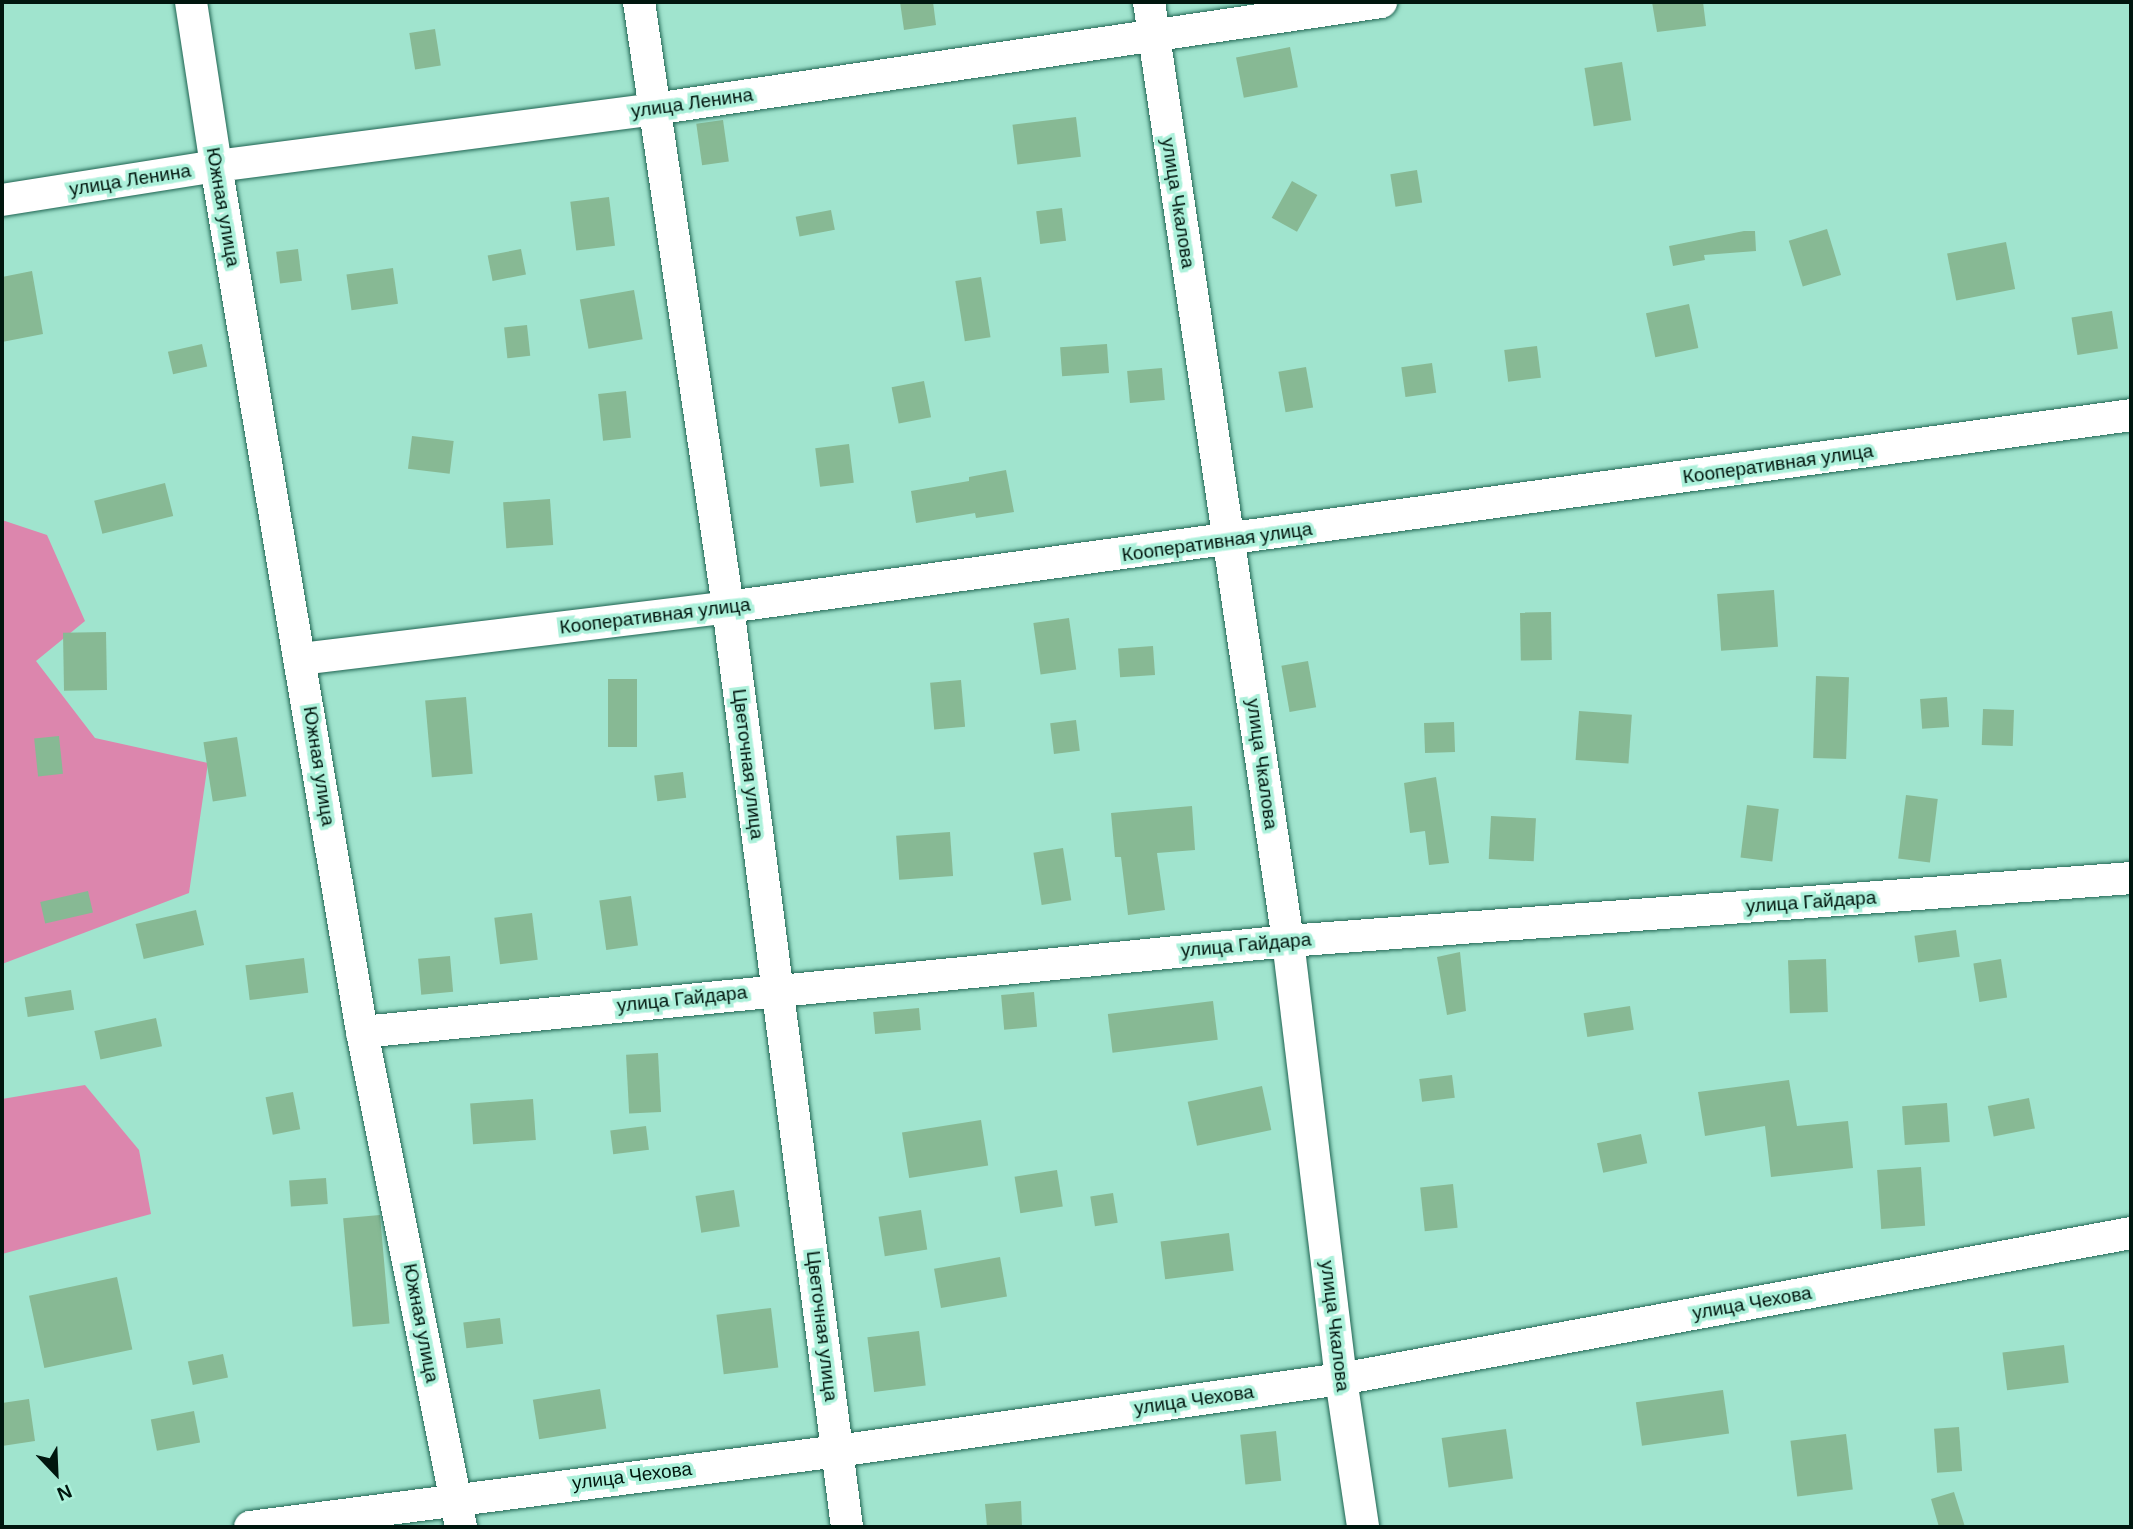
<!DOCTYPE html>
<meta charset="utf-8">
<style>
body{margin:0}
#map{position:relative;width:2133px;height:1529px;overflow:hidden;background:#a0e4ce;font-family:Helvetica,sans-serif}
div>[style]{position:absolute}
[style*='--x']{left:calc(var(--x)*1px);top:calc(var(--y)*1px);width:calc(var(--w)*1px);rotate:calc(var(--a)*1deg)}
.green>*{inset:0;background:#dc86ad}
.building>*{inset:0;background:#87b994;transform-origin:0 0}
.roads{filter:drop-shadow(0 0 2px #1f6452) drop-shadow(0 0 2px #1f6452)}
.minor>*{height:32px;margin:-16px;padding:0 16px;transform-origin:16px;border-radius:16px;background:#fff}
span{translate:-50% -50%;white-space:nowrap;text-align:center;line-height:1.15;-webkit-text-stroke:7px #adf1db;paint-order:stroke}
.street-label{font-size:19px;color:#00160e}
.frame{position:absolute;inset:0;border:4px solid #00160e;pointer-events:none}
.north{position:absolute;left:21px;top:1438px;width:70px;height:70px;-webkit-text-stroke:5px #adf1db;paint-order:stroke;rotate:157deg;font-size:19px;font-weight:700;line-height:28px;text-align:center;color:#00160e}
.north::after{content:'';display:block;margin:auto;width:24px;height:32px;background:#00160e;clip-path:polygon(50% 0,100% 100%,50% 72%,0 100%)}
</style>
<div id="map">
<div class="green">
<i style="clip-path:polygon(2px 520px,47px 535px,85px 621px,36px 661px,95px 738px,208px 763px,189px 893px,2px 964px)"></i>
<i style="clip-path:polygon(85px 1085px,139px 1150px,151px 1214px,2px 1254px,2px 1099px)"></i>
</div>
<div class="building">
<i style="clip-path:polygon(900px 2px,933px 2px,936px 25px,904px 30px)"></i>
<i style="clip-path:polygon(1652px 2px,1703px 2px,1706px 26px,1657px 32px)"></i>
<i style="left:435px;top:29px;width:37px;height:26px;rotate:81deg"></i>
<i style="left:1290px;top:47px;width:41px;height:55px;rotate:79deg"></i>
<i style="left:1622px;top:62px;width:59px;height:38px;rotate:81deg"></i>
<i style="left:1076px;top:117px;width:40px;height:64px;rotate:83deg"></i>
<i style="left:723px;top:120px;width:42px;height:27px;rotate:82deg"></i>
<i style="left:1417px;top:170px;width:33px;height:27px;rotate:81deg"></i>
<i style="left:1292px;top:181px;width:29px;height:42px;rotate:29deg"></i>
<i style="left:609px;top:197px;width:49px;height:39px;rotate:83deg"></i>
<i style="left:1062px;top:208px;width:33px;height:26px;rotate:83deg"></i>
<i style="left:831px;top:210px;width:20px;height:36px;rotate:79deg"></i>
<i style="left:1827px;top:229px;width:48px;height:40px;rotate:73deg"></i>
<i style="clip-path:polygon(1744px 231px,1755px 231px,1756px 251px,1704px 255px,1705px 260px,1673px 266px,1669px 246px)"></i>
<i style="left:2006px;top:242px;width:48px;height:60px;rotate:79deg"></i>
<i style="left:298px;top:249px;width:32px;height:22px;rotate:83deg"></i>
<i style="left:521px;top:249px;width:26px;height:34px;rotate:79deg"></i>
<i style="left:393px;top:268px;width:36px;height:47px;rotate:82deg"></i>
<i style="clip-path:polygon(32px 271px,43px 334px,2px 342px,2px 277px)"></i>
<i style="left:981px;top:277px;width:61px;height:26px;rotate:81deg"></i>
<i style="left:634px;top:290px;width:50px;height:55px;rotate:80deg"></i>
<i style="left:1689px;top:304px;width:45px;height:44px;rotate:78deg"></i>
<i style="left:2112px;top:311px;width:38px;height:41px;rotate:81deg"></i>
<i style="left:527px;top:325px;width:31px;height:23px;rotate:84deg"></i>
<i style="left:202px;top:344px;width:23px;height:35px;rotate:77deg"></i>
<i style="left:1107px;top:344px;width:29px;height:47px;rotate:86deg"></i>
<i style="left:1537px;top:346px;width:32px;height:33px;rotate:83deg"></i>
<i style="left:1432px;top:363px;width:30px;height:31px;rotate:82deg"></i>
<i style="left:1306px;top:367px;width:41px;height:28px;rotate:80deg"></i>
<i style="left:1162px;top:368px;width:32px;height:35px;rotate:85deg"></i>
<i style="left:924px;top:381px;width:37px;height:33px;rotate:79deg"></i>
<i style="left:626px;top:391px;width:47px;height:28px;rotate:84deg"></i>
<i style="left:412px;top:436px;width:42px;height:33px;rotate:7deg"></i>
<i style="left:849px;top:444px;width:39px;height:34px;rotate:83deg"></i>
<i style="clip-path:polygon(1006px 470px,1014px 512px,976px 518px,975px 513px,916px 523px,911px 491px,969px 481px,969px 477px)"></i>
<i style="left:165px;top:483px;width:34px;height:73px;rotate:76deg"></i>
<i style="left:550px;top:499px;width:46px;height:47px;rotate:86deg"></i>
<i style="left:1774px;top:590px;width:57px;height:57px;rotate:86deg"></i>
<i style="left:1551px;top:612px;width:48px;height:31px;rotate:89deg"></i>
<i style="left:1069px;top:618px;width:52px;height:36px;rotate:82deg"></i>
<i style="left:106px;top:632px;width:58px;height:43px;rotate:89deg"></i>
<i style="left:1153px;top:646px;width:29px;height:35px;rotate:86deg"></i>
<i style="left:1308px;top:661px;width:47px;height:27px;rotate:80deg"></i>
<i style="left:1816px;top:676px;width:33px;height:82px;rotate:2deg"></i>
<i style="left:608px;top:679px;width:29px;height:68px"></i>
<i style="left:961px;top:680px;width:47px;height:31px;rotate:85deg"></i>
<i style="left:466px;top:697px;width:77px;height:41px;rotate:85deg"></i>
<i style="left:1947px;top:697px;width:30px;height:27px;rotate:86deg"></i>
<i style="left:1983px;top:709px;width:31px;height:36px;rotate:2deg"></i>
<i style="left:1579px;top:711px;width:53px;height:49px;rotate:4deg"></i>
<i style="left:1076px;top:720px;width:31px;height:26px;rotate:83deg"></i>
<i style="left:1454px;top:722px;width:30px;height:30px;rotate:88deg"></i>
<i style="left:59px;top:736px;width:38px;height:25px;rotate:84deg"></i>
<i style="left:237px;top:737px;width:60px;height:34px;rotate:81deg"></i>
<i style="left:683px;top:772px;width:26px;height:29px;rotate:83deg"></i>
<i style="clip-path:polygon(1436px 777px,1449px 863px,1429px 865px,1425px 831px,1410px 833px,1404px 783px)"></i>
<i style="left:1906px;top:795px;width:32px;height:64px;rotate:7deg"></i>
<i style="left:1747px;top:805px;width:32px;height:53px;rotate:7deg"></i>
<i style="clip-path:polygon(1192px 806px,1195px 850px,1157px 853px,1165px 910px,1128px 915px,1121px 857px,1115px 857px,1111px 813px)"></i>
<i style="left:1491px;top:816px;width:45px;height:43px;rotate:3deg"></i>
<i style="left:950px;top:832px;width:44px;height:54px;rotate:86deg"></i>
<i style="left:1063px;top:848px;width:53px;height:30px;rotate:81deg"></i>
<i style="left:88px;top:891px;width:22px;height:49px;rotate:77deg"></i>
<i style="left:631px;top:896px;width:50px;height:32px;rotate:82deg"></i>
<i style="left:196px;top:910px;width:36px;height:62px;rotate:77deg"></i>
<i style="left:532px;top:913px;width:47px;height:38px;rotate:83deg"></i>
<i style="left:1956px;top:930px;width:27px;height:42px;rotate:82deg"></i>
<i style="clip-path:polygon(1460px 952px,1466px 1011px,1447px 1015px,1437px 957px)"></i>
<i style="left:450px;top:956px;width:36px;height:32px;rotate:85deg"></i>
<i style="left:304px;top:958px;width:35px;height:59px;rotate:83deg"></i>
<i style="left:1826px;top:959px;width:53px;height:38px;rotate:88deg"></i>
<i style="left:2001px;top:959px;width:39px;height:28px;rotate:81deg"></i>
<i style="left:71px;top:990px;width:20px;height:47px;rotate:81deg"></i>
<i style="left:1034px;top:992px;width:35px;height:33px;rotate:85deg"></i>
<i style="left:1213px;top:1001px;width:39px;height:106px;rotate:83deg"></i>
<i style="left:1630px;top:1006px;width:24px;height:47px;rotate:81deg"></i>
<i style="left:919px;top:1008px;width:22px;height:46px;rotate:85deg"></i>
<i style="left:156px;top:1018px;width:29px;height:63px;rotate:78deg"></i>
<i style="left:658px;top:1053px;width:59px;height:32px;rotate:87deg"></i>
<i style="left:1452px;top:1075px;width:23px;height:33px;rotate:83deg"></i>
<i style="clip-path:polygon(1789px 1080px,1797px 1126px,1848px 1121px,1853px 1168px,1771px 1177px,1765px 1126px,1705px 1136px,1698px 1092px)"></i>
<i style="left:1262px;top:1086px;width:45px;height:76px;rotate:78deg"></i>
<i style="left:293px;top:1092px;width:38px;height:28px;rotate:79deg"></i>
<i style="left:2029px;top:1098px;width:31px;height:42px;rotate:79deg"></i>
<i style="left:533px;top:1099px;width:41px;height:63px;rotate:86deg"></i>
<i style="left:1947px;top:1103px;width:39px;height:45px;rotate:86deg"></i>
<i style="left:981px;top:1120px;width:46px;height:80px;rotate:81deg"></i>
<i style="left:646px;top:1126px;width:24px;height:36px;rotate:83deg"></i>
<i style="left:1641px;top:1134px;width:30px;height:45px;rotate:78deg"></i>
<i style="left:1921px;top:1167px;width:59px;height:44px;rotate:86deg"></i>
<i style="left:1057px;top:1170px;width:37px;height:43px;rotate:81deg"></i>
<i style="left:326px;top:1178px;width:26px;height:37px;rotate:86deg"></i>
<i style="left:1453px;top:1184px;width:44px;height:33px;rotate:84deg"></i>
<i style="left:734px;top:1190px;width:37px;height:39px;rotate:81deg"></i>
<i style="left:1113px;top:1193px;width:30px;height:23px;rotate:81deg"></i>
<i style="left:921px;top:1210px;width:40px;height:43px;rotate:81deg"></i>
<i style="left:380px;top:1215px;width:109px;height:37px;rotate:85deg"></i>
<i style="left:1229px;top:1233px;width:38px;height:69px;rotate:83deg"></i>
<i style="left:1000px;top:1257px;width:40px;height:67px;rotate:80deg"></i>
<i style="left:117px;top:1277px;width:74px;height:90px;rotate:78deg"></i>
<i style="left:771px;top:1308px;width:60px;height:55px;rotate:83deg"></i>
<i style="left:500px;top:1318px;width:26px;height:37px;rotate:83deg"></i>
<i style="left:919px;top:1331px;width:55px;height:52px;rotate:83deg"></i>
<i style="left:2064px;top:1345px;width:38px;height:62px;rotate:83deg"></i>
<i style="left:223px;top:1354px;width:24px;height:36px;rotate:78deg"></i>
<i style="left:600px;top:1389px;width:40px;height:68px;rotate:81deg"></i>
<i style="left:1723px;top:1390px;width:44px;height:88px;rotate:82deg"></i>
<i style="clip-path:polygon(29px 1399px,35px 1441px,2px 1446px,2px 1403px)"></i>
<i style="left:194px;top:1411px;width:32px;height:44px;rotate:79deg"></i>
<i style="left:1959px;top:1427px;width:44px;height:25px;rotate:86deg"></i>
<i style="left:1506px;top:1429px;width:50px;height:65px;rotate:82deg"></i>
<i style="left:1276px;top:1431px;width:50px;height:36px;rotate:84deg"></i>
<i style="left:1846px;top:1434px;width:56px;height:56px;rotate:83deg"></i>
<i style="clip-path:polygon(1954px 1492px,1965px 1527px,1939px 1527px,1931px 1499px)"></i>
<i style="clip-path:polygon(1021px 1501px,1022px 1527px,987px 1527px,985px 1504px)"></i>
</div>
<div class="roads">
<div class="minor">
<i style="--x:191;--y:2;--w:166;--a:81.3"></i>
<i style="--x:216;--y:166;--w:878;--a:80.43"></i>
<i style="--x:362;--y:1032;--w:505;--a:78.69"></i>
<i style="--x:639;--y:2;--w:612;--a:81.63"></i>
<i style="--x:728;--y:607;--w:928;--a:82.63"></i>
<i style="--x:1149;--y:2;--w:949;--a:81.58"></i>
<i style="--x:1288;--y:941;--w:441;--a:83.1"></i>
<i style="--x:1341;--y:1379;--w:150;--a:81.5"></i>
<i style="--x:2;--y:200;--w:217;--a:-9"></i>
<i style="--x:216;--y:166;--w:442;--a:-7.4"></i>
<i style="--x:654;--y:109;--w:735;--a:-8.37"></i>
<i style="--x:301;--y:659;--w:430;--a:-6.9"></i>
<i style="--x:728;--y:607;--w:1416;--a:-7.79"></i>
<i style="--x:362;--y:1032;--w:930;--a:-5.61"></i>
<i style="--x:1288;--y:941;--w:845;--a:-4.27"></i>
<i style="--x:250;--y:1527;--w:593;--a:-7.36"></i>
<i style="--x:838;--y:1451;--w:508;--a:-8.15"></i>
<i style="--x:1341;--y:1379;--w:803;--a:-10.47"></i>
</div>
</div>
<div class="street-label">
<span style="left:692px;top:103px;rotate:-8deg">улица Ленина</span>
<span style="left:130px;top:180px;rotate:-9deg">улица Ленина</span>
<span style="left:1178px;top:203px;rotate:81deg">улица Чкалова</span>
<span style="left:223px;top:207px;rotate:80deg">Южная улица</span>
<span style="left:1778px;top:464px;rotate:-8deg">Кооперативная улица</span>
<span style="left:1217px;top:542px;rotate:-8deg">Кооперативная улица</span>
<span style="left:655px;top:616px;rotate:-7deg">Кооперативная улица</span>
<span style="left:748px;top:764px;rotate:83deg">Цветочная улица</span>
<span style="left:1262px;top:764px;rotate:82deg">улица Чкалова</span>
<span style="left:319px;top:766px;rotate:81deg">Южная улица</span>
<span style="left:1811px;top:902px;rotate:-4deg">улица Гайдара</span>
<span style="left:1246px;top:945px;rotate:-5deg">улица Гайдара</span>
<span style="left:682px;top:999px;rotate:-6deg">улица Гайдара</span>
<span style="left:1752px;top:1303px;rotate:-10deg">улица Чехова</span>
<span style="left:421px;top:1323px;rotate:79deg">Южная улица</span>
<span style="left:822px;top:1326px;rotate:83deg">Цветочная улица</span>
<span style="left:1335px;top:1326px;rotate:83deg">улица Чкалова</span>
<span style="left:1194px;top:1400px;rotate:-8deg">улица Чехова</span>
<span style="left:632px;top:1476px;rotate:-7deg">улица Чехова</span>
</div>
<div class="frame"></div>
<div class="north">N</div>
</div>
